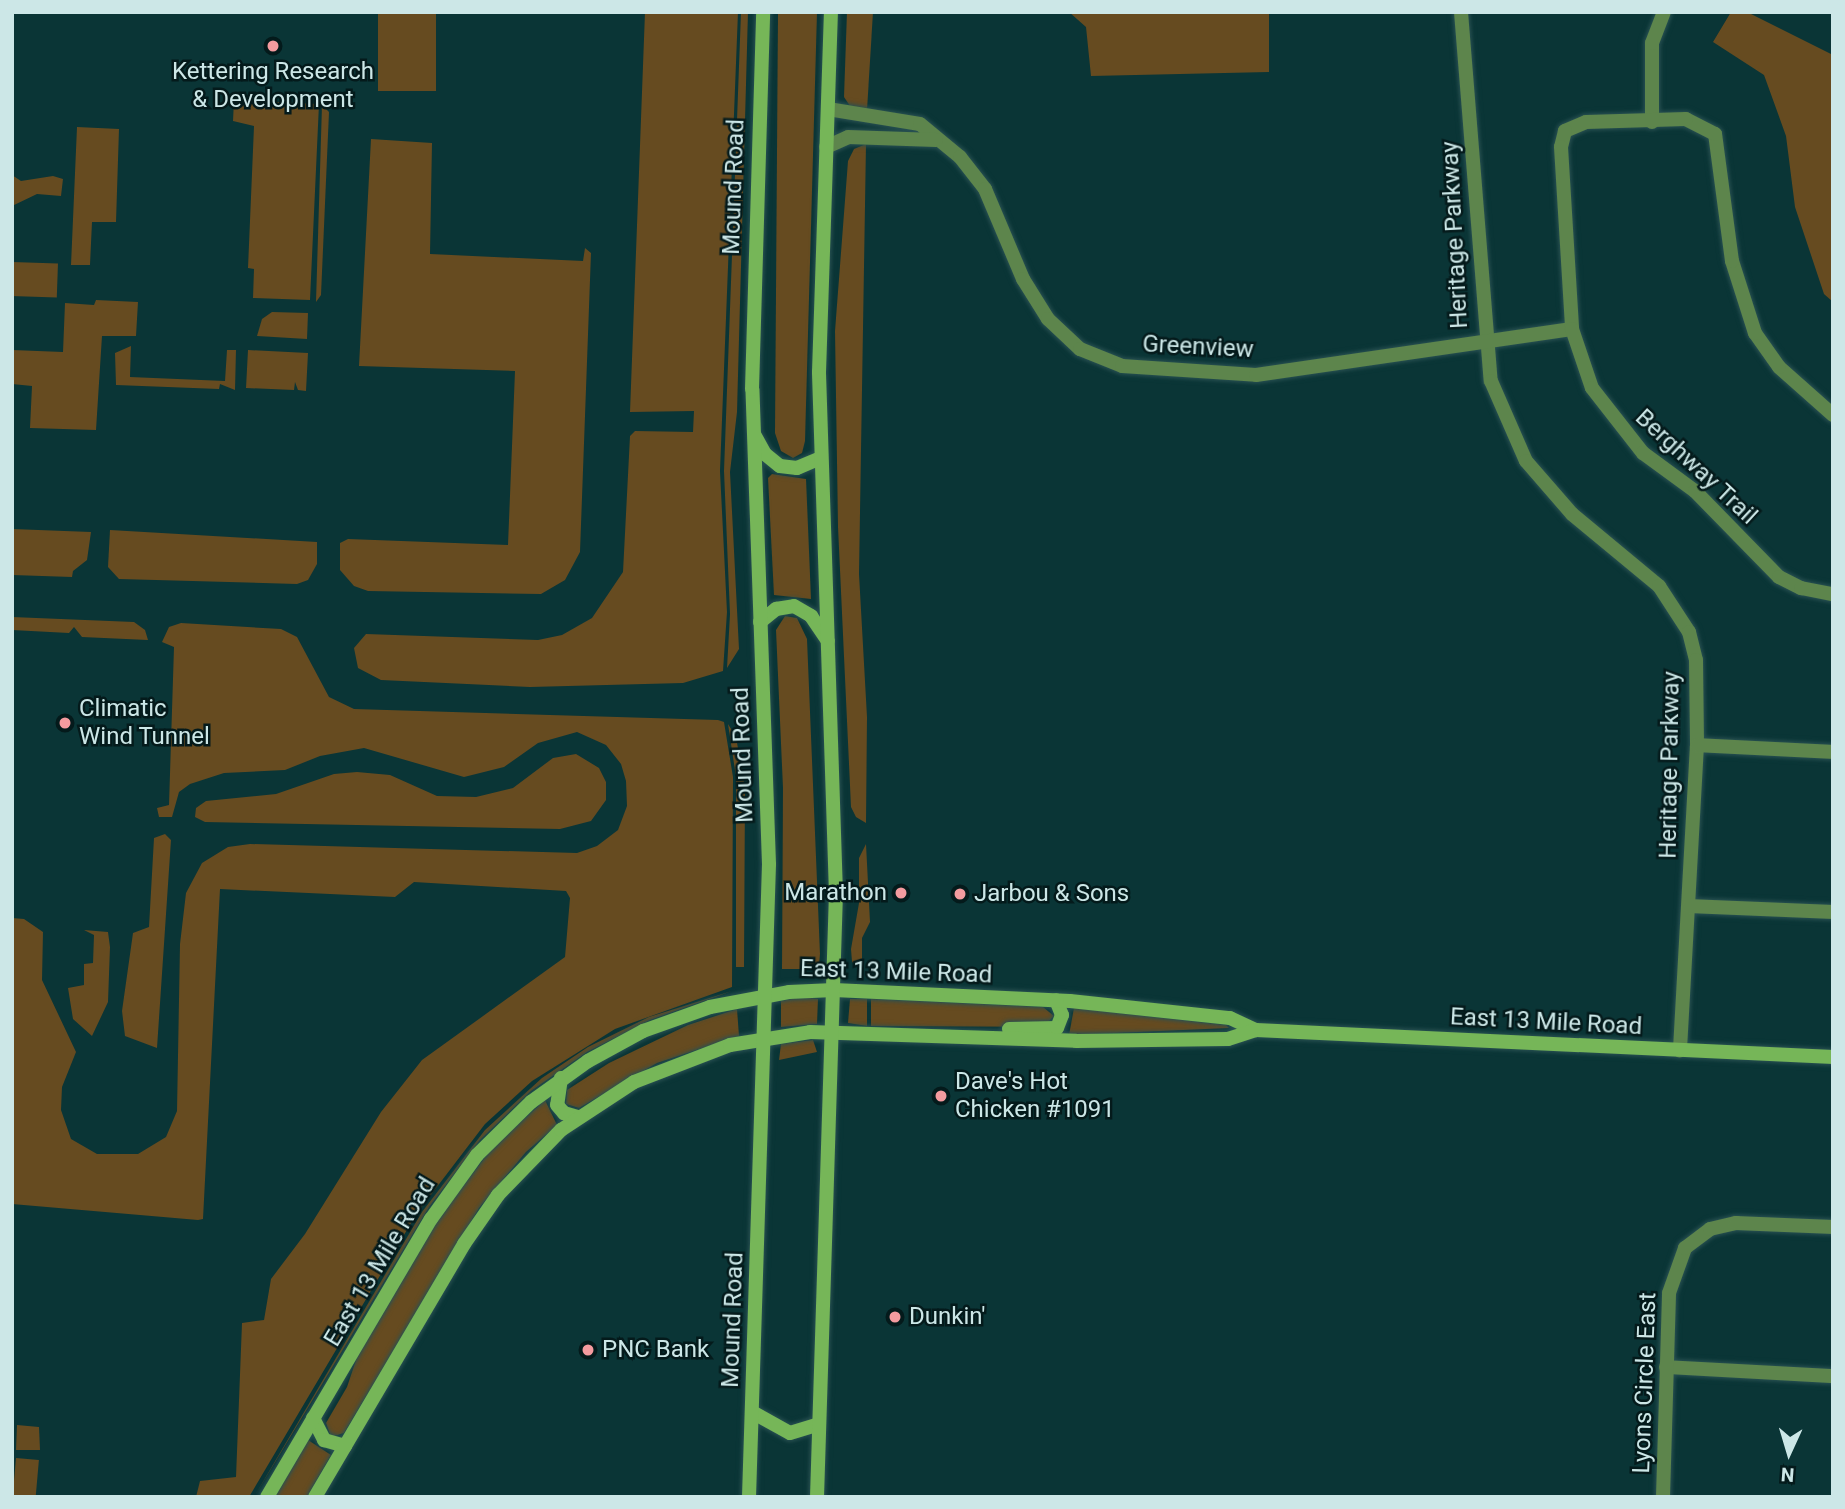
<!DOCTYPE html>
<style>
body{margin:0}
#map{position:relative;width:1845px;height:1509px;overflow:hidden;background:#0a3536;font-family:Roboto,sans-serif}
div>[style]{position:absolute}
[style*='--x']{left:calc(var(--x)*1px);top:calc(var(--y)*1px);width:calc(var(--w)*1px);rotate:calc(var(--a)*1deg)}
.green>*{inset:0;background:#664b20;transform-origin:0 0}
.roads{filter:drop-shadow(0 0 2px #295152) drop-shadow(0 0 2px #295152)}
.minor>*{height:14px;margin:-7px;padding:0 7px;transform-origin:7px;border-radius:7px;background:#5d854c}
.secondary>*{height:14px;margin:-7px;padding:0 7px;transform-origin:7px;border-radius:7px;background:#76b658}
.dots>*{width:19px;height:19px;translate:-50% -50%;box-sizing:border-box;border:4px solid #041a1b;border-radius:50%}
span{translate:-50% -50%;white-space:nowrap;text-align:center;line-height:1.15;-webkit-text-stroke:5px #041a1b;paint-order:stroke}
.poi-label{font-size:24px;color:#cce7e7}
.left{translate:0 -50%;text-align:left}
.right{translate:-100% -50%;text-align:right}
.street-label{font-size:24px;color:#cce7e7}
.frame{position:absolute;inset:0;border:14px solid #cce7e7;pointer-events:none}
.north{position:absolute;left:1754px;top:1418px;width:70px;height:70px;-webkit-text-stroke:5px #041a1b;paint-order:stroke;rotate:184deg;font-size:19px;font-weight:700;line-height:28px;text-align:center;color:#cce7e7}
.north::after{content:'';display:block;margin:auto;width:24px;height:32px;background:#cce7e7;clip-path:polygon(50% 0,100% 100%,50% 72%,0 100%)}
</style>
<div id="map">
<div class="green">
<i style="left:378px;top:12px;width:58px;height:79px"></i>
<i style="clip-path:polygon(645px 12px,738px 12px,720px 471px,727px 612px,723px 671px,683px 683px,530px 687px,381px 680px,358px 668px,354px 648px,366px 634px,538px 640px,562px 635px,592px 618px,623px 572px,630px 436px,635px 431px,693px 432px,694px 411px,630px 412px)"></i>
<i style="clip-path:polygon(741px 12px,748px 12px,737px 412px,730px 472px,739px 649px,727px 668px,730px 614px,724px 471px)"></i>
<i style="clip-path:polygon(778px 12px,817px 12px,805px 441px,802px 453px,793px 458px,781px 451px,775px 433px)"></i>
<i style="clip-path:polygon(847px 12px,873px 12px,867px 110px,850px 106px,844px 97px)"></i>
<i style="clip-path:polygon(1069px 12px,1269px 12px,1269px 72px,1091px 76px,1086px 27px)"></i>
<i style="clip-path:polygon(1731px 12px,1747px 12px,1833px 55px,1833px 302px,1824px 294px,1795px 207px,1786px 136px,1764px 75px,1713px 42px)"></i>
<i style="clip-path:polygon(234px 100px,319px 104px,310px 300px,253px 298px,254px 269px,248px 268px,254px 126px,233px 121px)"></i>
<i style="clip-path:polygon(322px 105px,329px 112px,321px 295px,316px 302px)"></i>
<i style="clip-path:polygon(77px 127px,119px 129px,116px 222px,92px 222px,90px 265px,71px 265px)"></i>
<i style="clip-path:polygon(371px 139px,432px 143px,430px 254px,583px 261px,585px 248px,591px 253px,580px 552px,565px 580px,541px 594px,368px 591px,354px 586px,340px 570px,340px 543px,348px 539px,508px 545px,515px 371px,359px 366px)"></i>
<i style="clip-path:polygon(866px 144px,859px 574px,867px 717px,866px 823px,856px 817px,851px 807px,838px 527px,835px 331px,848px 161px,854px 149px)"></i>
<i style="clip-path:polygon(12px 175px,21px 181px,53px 176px,63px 179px,61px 196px,37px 194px,12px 206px)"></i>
<i style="left:12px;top:262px;width:46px;height:34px;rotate:2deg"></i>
<i style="clip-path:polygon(96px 300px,138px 302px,136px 336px,102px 336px,96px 430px,30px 428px,32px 386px,12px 384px,12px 350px,63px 352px,65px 303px,94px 305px)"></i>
<i style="clip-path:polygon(272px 312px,308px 313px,307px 339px,257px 336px,262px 319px)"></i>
<i style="clip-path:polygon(131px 346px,130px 377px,225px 381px,227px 350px,236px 350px,235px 390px,220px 384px,219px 389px,116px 385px,115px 353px)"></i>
<i style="clip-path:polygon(248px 350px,308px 353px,306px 391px,298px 390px,295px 382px,294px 390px,246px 388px)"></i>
<i style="clip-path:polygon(772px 474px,806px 479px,811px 599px,774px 595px,768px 478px)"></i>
<i style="clip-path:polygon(12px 529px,91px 532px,87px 560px,73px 571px,72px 577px,12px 575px)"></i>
<i style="clip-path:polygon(110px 530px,317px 542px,317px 564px,308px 580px,297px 584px,119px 579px,108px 567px)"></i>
<i style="clip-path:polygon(785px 616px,797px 618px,807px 639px,820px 954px,819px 966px,811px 969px,782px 969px,783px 788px,776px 630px)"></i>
<i style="clip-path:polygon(12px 617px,134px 622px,145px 630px,148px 640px,82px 637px,74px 627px,69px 633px,12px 630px)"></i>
<i style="clip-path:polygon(181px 623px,281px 629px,297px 637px,329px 697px,354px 709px,718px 720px,724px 722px,733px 777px,732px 987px,615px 1029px,532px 1081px,485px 1124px,417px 1213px,249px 1497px,196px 1497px,200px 1481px,236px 1477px,242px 1323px,264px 1320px,271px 1279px,305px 1234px,381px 1112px,422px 1060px,565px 957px,570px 898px,566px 891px,414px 882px,395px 897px,220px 889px,203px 1219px,198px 1220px,12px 1204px,12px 918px,24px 919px,43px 932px,42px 980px,76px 1052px,62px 1087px,61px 1110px,71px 1139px,97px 1154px,138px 1154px,166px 1137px,177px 1111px,180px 944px,186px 893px,202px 863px,228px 847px,250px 844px,577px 853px,597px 846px,618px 830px,627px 806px,626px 781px,621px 764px,606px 745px,577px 732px,538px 743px,504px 767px,464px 777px,364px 748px,320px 756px,285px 770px,224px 773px,190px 784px,179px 792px,172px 817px,159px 817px,157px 808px,169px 805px,174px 647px,162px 642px,169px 627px)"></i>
<i style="clip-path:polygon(728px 724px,736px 737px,745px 788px,744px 967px,736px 967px,736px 777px)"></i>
<i style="clip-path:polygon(576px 754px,599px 768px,606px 782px,606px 800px,591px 821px,560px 829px,205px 822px,195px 817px,196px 808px,206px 801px,276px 794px,334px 774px,357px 772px,390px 775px,437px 796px,476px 797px,513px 788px,553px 758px)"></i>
<i style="clip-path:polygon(165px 834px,171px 840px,157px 1048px,125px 1036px,122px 1011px,133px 933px,149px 927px,154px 838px)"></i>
<i style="clip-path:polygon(866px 844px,870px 922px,862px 938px,862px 968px,852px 962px,851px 949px,859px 903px,859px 858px)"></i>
<i style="clip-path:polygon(84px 930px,108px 932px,110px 947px,108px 1002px,92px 1036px,73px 1019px,68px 988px,84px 985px,84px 964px,93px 963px,94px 935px)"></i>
<i style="clip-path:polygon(732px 991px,650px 1020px,587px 1052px,531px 1091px,480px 1140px,429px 1207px,254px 1497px,422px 1212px,485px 1130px,542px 1078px,588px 1047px,649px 1017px)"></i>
<i style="clip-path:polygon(802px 997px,818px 999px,817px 1024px,781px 1027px,781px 1001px)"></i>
<i style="clip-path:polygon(850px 999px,867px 999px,867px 1026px,848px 1023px)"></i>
<i style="clip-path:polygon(871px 999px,1043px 1007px,1054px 1016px,1043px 1027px,871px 1026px)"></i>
<i style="clip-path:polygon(1074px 1008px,1226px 1025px,1229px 1028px,1069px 1035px)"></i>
<i style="clip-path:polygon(737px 1009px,739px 1036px,657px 1063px,579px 1108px,566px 1104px,567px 1090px,609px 1063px,688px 1025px)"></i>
<i style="clip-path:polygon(813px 1040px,817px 1052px,779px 1060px,781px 1044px)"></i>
<i style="clip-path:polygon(545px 1100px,557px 1125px,526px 1152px,479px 1208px,344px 1433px,331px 1437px,326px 1423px,347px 1387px,357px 1357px,436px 1222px,492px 1148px)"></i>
<i style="clip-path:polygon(17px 1425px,39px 1427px,40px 1450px,16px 1450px)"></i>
<i style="clip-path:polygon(308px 1440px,331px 1455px,307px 1497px,275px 1497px)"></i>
<i style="left:16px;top:1458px;width:23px;height:39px;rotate:5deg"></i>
</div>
<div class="roads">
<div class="minor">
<i style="--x:1461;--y:12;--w:370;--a:85.4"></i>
<i style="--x:1491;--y:381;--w:87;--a:66.4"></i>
<i style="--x:1526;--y:461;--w:70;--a:49"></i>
<i style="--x:1572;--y:514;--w:113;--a:39.6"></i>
<i style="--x:1659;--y:586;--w:55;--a:56.9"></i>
<i style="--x:1689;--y:632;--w:29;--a:76"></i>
<i style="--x:1696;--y:660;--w:85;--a:89.3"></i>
<i style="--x:1697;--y:745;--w:306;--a:93.2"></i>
<i style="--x:828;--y:109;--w:93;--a:9.3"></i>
<i style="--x:920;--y:124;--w:52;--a:39.5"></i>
<i style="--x:960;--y:157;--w:41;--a:52"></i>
<i style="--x:985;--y:189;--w:98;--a:67.1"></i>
<i style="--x:1023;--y:279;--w:47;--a:58"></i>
<i style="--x:1048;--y:319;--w:44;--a:43.2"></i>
<i style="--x:1080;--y:349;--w:45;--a:22"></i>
<i style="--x:1122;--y:366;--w:134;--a:3.8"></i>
<i style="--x:1256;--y:375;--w:319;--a:-8.3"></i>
<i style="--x:1652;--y:122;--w:79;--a:-90"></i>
<i style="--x:1652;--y:43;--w:33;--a:-69"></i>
<i style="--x:826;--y:147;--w:24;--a:-24"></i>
<i style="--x:848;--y:137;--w:88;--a:2"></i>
<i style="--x:1833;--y:415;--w:72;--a:-138.4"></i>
<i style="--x:1779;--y:367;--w:42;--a:-125.2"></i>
<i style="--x:1755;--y:333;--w:76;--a:-107.7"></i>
<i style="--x:1732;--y:261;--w:128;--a:-97.6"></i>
<i style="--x:1715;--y:134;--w:33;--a:-153"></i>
<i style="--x:1686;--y:119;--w:100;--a:178.3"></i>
<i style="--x:1586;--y:122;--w:23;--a:157"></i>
<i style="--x:1565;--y:131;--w:16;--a:104"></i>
<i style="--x:1561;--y:147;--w:182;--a:86.5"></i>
<i style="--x:1572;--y:329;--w:62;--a:71.3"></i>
<i style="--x:1592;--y:388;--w:83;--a:51.9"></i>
<i style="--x:1643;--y:453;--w:64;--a:36.2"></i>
<i style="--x:1695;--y:491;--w:120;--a:45.7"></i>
<i style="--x:1779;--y:577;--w:25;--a:27"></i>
<i style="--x:1801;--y:588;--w:33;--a:11"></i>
<i style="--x:1697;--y:745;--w:136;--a:2.9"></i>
<i style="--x:1689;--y:906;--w:144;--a:2.4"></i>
<i style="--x:1666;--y:1367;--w:167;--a:3.1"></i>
<i style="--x:1663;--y:1497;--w:204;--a:-88.3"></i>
<i style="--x:1669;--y:1293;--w:48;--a:-70.4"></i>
<i style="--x:1685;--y:1248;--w:31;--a:-37"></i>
<i style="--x:1710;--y:1229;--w:27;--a:-13"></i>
<i style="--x:1736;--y:1223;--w:97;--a:2.4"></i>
</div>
<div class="secondary">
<i style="--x:755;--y:436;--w:21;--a:61"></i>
<i style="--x:765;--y:454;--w:19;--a:39"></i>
<i style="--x:780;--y:466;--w:17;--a:7"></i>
<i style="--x:797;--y:468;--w:26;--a:-23"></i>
<i style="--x:760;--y:622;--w:21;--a:-39"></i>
<i style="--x:776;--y:609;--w:18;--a:-9"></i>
<i style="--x:794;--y:606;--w:20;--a:30"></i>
<i style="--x:811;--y:616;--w:30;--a:56"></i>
<i style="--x:1009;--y:1029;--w:48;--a:-1.2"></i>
<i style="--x:1057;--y:1028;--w:14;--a:-69"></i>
<i style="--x:1062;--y:1015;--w:16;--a:-112"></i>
<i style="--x:561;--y:1078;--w:27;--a:98"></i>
<i style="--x:557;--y:1105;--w:11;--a:49"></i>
<i style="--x:564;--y:1113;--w:15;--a:16"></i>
<i style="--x:752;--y:1412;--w:43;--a:28.9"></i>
<i style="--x:790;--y:1433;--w:30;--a:-17"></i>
<i style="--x:313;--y:1418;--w:25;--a:63"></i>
<i style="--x:324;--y:1440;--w:22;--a:16"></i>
<i style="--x:267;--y:1497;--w:323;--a:-59.5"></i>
<i style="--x:431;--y:1219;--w:79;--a:-54.3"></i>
<i style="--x:477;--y:1155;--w:76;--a:-44.5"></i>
<i style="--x:531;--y:1102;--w:70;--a:-35.7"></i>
<i style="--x:588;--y:1061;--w:63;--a:-28.6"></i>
<i style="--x:643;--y:1031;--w:71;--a:-19.7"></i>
<i style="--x:710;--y:1007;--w:80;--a:-10.8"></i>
<i style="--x:789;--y:992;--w:45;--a:-2.5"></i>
<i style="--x:834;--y:990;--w:236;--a:2.7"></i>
<i style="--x:1070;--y:1001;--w:161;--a:6.1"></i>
<i style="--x:1230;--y:1018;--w:29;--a:25"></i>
<i style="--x:1256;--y:1030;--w:578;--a:2.68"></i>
<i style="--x:315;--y:1497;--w:294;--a:-59.5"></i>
<i style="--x:464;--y:1244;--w:60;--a:-55.2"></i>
<i style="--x:498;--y:1195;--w:91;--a:-45.9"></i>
<i style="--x:561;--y:1130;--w:87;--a:-33.3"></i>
<i style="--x:634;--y:1082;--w:103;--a:-21.1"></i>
<i style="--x:730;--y:1045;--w:81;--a:-9.2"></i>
<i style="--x:810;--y:1032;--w:266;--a:1.9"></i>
<i style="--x:1076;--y:1041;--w:152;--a:-0.8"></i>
<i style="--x:1228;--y:1039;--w:29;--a:-18"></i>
<i style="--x:749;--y:1497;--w:633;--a:-88.19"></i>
<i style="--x:769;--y:864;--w:475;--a:-92"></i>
<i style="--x:752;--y:389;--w:377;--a:-88.3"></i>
<i style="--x:817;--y:1497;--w:603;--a:-88.2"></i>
<i style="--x:836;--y:894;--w:522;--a:-91.87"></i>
<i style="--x:819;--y:372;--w:360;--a:-88.1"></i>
</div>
</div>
<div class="dots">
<i style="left:273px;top:46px;background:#f49b9f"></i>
<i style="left:65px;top:723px;background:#f49b9f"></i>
<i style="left:901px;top:893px;background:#f49b9f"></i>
<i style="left:960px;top:894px;background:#f49b9f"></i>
<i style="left:941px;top:1096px;background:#f49b9f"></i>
<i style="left:895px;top:1317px;background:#f49b9f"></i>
<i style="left:588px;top:1350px;background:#f49b9f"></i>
</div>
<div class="poi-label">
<span style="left:273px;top:86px">Kettering Research<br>&amp; Development</span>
<span class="left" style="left:79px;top:723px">Climatic<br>Wind Tunnel</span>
<span class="right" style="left:887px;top:893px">Marathon</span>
<span class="left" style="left:974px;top:894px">Jarbou &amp; Sons</span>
<span class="left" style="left:955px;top:1096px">Dave's Hot<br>Chicken #1091</span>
<span class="left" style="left:909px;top:1317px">Dunkin'</span>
<span class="left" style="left:602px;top:1350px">PNC Bank</span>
</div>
<div class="street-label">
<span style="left:734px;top:187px;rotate:-88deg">Mound Road</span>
<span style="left:1455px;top:235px;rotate:-93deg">Heritage Parkway</span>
<span style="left:1198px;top:347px;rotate:3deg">Greenview</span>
<span style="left:1696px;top:467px;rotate:43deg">Berghway Trail</span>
<span style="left:743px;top:755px;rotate:-92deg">Mound Road</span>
<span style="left:1670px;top:765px;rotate:-89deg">Heritage Parkway</span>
<span style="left:896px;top:972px;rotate:2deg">East 13 Mile Road</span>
<span style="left:1546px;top:1022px;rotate:3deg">East 13 Mile Road</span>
<span style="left:380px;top:1262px;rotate:-59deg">East 13 Mile Road</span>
<span style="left:733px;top:1320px;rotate:-88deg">Mound Road</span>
<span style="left:1645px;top:1383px;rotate:-88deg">Lyons Circle East</span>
</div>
<div class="frame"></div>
<div class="north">N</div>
</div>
